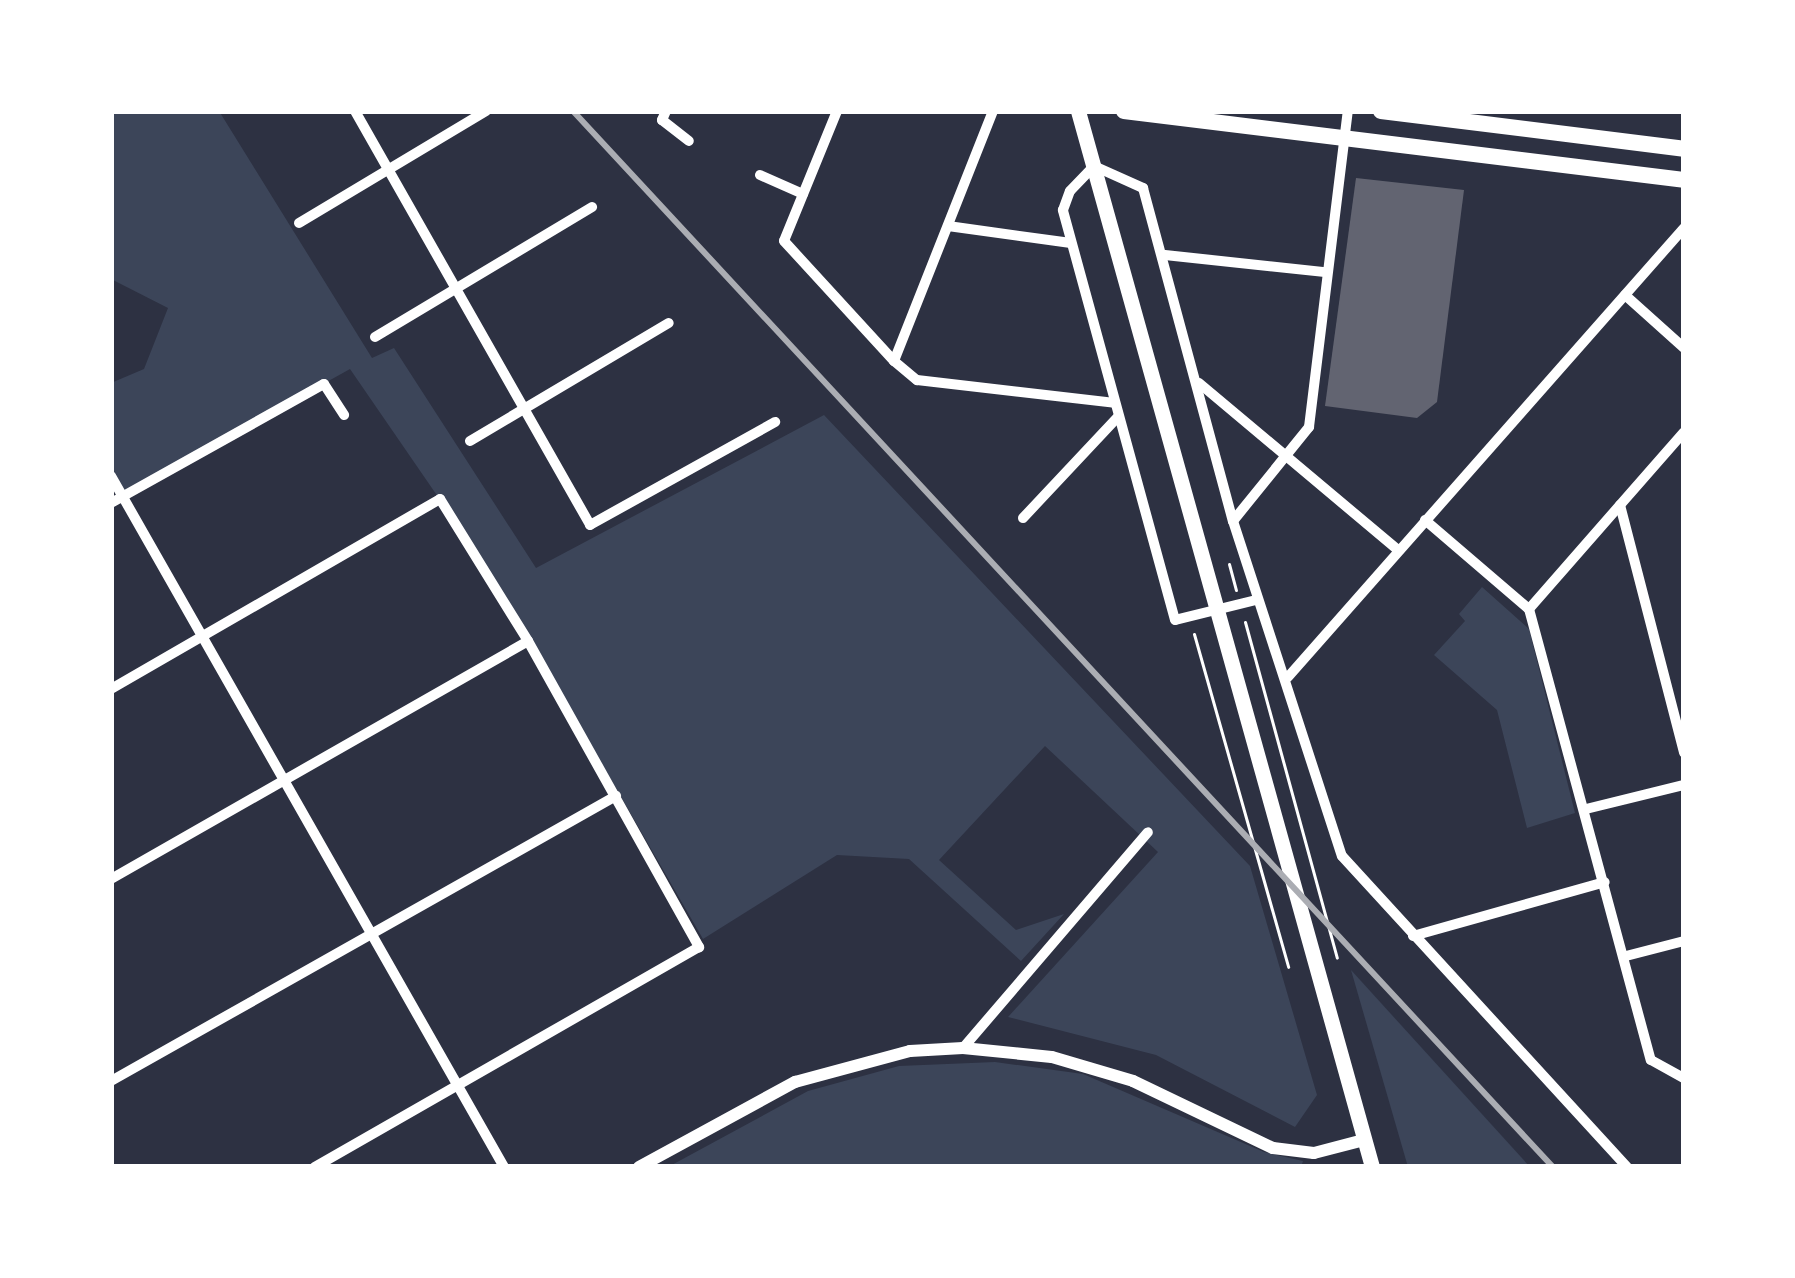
<!DOCTYPE html>
<style>
body{margin:0}
#map{position:relative;width:1795px;height:1278px;overflow:hidden;background:#2d3142;font-family:"Exo 2",sans-serif}
div>[style]{position:absolute}
[style*='--x']{left:calc(var(--x)*1px);top:calc(var(--y)*1px);width:calc(var(--w)*1px);rotate:calc(var(--a)*1deg)}
.green>*{inset:0;background:#3c4559}
.building>*{inset:0;background:#626471}
.path>*{height:3px;margin:-1.5px;padding:0 1.5px;transform-origin:1.5px;border-radius:1.5px;background:#fff}
.minor>*{height:10px;margin:-5px;padding:0 5px;transform-origin:5px;border-radius:5px;background:#fff}
.tertiary>*{height:12px;margin:-6px;padding:0 6px;transform-origin:6px;border-radius:6px;background:#fff}
.secondary>*{height:15px;margin:-7.5px;padding:0 7.5px;transform-origin:7.5px;border-radius:7.5px;background:#fff}
.trunk>*{height:16px;margin:-8px;padding:0 8px;transform-origin:8px;border-radius:8px;background:#fff}
.rail>*{height:6px;margin:-3px;padding:0 3px;transform-origin:3px;border-radius:3px;background:#abadb3}
span{translate:-50% -50%;white-space:nowrap;text-align:center;line-height:1.15;-webkit-text-stroke:10px #fff;paint-order:stroke}
.frame{position:absolute;inset:0;border:114px solid #fff;pointer-events:none}
</style>
<div id="map">
<div class="green">
<i style="clip-path:polygon(111px 111px,219px 111px,372px 358px,394px 348px,536px 568px,824px 415px,1250px 866px,1317px 1095px,1295px 1127px,1156px 1055px,1008px 1017px,1158px 852px,1045px 746px,939px 860px,1016px 930px,1064px 914px,1021px 961px,909px 859px,837px 855px,703px 939px,500px 587px,350px 369px,122px 496px,111px 476px,111px 383px,144px 369px,168px 308px,111px 279px)"></i>
<i style="clip-path:polygon(1482px 587px,1529px 629px,1575px 813px,1527px 828px,1497px 710px,1434px 655px,1465px 621px,1459px 614px)"></i>
<i style="clip-path:polygon(1351px 970px,1530px 1167px,1408px 1167px)"></i>
<i style="clip-path:polygon(995px 1062px,1083px 1074px,1264px 1152px,1303px 1161px,1301px 1167px,668px 1167px,808px 1091px,899px 1066px)"></i>
</div>
<div class="building">
<i style="clip-path:polygon(1356px 178px,1464px 190px,1437px 402px,1417px 418px,1325px 406px)"></i>
</div>
<div class="path">
<i style="--x:1229;--y:564;--w:27;--a:75"></i>
<i style="--x:1245;--y:622;--w:348;--a:74.7"></i>
<i style="--x:1194;--y:634;--w:346;--a:74.2"></i>
</div>
<div class="minor">
<i style="--x:355;--y:111;--w:476;--a:60.4"></i>
<i style="--x:590;--y:525;--w:212;--a:-29.1"></i>
<i style="--x:666;--y:111;--w:10;--a:114"></i>
<i style="--x:662;--y:120;--w:34;--a:38"></i>
<i style="--x:837;--y:111;--w:140;--a:112.2"></i>
<i style="--x:784;--y:241;--w:163;--a:47.5"></i>
<i style="--x:894;--y:361;--w:30;--a:40"></i>
<i style="--x:917;--y:380;--w:199;--a:6.6"></i>
<i style="--x:760;--y:175;--w:47;--a:23.8"></i>
<i style="--x:299;--y:223;--w:218;--a:-30.9"></i>
<i style="--x:948;--y:226;--w:124;--a:7.9"></i>
<i style="--x:1165;--y:255;--w:161;--a:6.1"></i>
<i style="--x:1625;--y:295;--w:79;--a:41.9"></i>
<i style="--x:375;--y:337;--w:253;--a:-30.9"></i>
<i style="--x:894;--y:361;--w:269;--a:-68.4"></i>
<i style="--x:1199;--y:383;--w:260;--a:40"></i>
<i style="--x:470;--y:441;--w:231;--a:-30.7"></i>
<i style="--x:111;--y:476;--w:795;--a:60.37"></i>
<i style="--x:111;--y:503;--w:244;--a:-29.2"></i>
<i style="--x:324;--y:384;--w:37;--a:57"></i>
<i style="--x:1620;--y:505;--w:256;--a:75.5"></i>
<i style="--x:1023;--y:518;--w:139;--a:-46.8"></i>
<i style="--x:1425;--y:520;--w:137;--a:40.6"></i>
<i style="--x:1529;--y:609;--w:467;--a:74.9"></i>
<i style="--x:1651;--y:1060;--w:38;--a:29"></i>
<i style="--x:1233;--y:521;--w:121;--a:-51"></i>
<i style="--x:1309;--y:427;--w:318;--a:-83"></i>
<i style="--x:1256;--y:600;--w:83;--a:166.1"></i>
<i style="--x:1175;--y:620;--w:425;--a:-105.3"></i>
<i style="--x:1063;--y:210;--w:20;--a:-70"></i>
<i style="--x:1070;--y:191;--w:35;--a:-46"></i>
<i style="--x:1094;--y:166;--w:54;--a:24.2"></i>
<i style="--x:1143;--y:188;--w:345;--a:74.9"></i>
<i style="--x:1233;--y:521;--w:352;--a:72"></i>
<i style="--x:1342;--y:856;--w:422;--a:47.5"></i>
<i style="--x:1529;--y:609;--w:235;--a:-48.8"></i>
<i style="--x:1288;--y:677;--w:599;--a:-48.59"></i>
<i style="--x:111;--y:689;--w:380;--a:-30"></i>
<i style="--x:440;--y:499;--w:167;--a:58.2"></i>
<i style="--x:528;--y:641;--w:351;--a:60.8"></i>
<i style="--x:699;--y:947;--w:443;--a:150.2"></i>
<i style="--x:1586;--y:809;--w:101;--a:-13.8"></i>
<i style="--x:111;--y:879;--w:480;--a:-29.7"></i>
<i style="--x:1413;--y:936;--w:199;--a:-15.7"></i>
<i style="--x:1626;--y:956;--w:60;--a:-14.5"></i>
<i style="--x:963;--y:1048;--w:284;--a:-49.4"></i>
<i style="--x:111;--y:1081;--w:580;--a:-29.44"></i>
</div>
<div class="tertiary">
<i style="--x:639;--y:1167;--w:178;--a:-28.6"></i>
<i style="--x:795;--y:1082;--w:119;--a:-15.1"></i>
<i style="--x:910;--y:1051;--w:53;--a:-3.2"></i>
<i style="--x:963;--y:1048;--w:89;--a:5.8"></i>
<i style="--x:1052;--y:1057;--w:84;--a:16.5"></i>
<i style="--x:1133;--y:1081;--w:155;--a:25.6"></i>
<i style="--x:1273;--y:1148;--w:41;--a:7"></i>
<i style="--x:1314;--y:1153;--w:52;--a:-14.6"></i>
</div>
<div class="secondary">
<i style="--x:1078;--y:111;--w:1096;--a:74.44"></i>
</div>
<div class="trunk">
<i style="--x:1124;--y:111;--w:564;--a:7.02"></i>
<i style="--x:1381;--y:111;--w:305;--a:7.1"></i>
</div>
<div class="rail">
<i style="--x:573;--y:111;--w:1441;--a:47.14"></i>
</div>
<div class="frame"></div>
</div>
